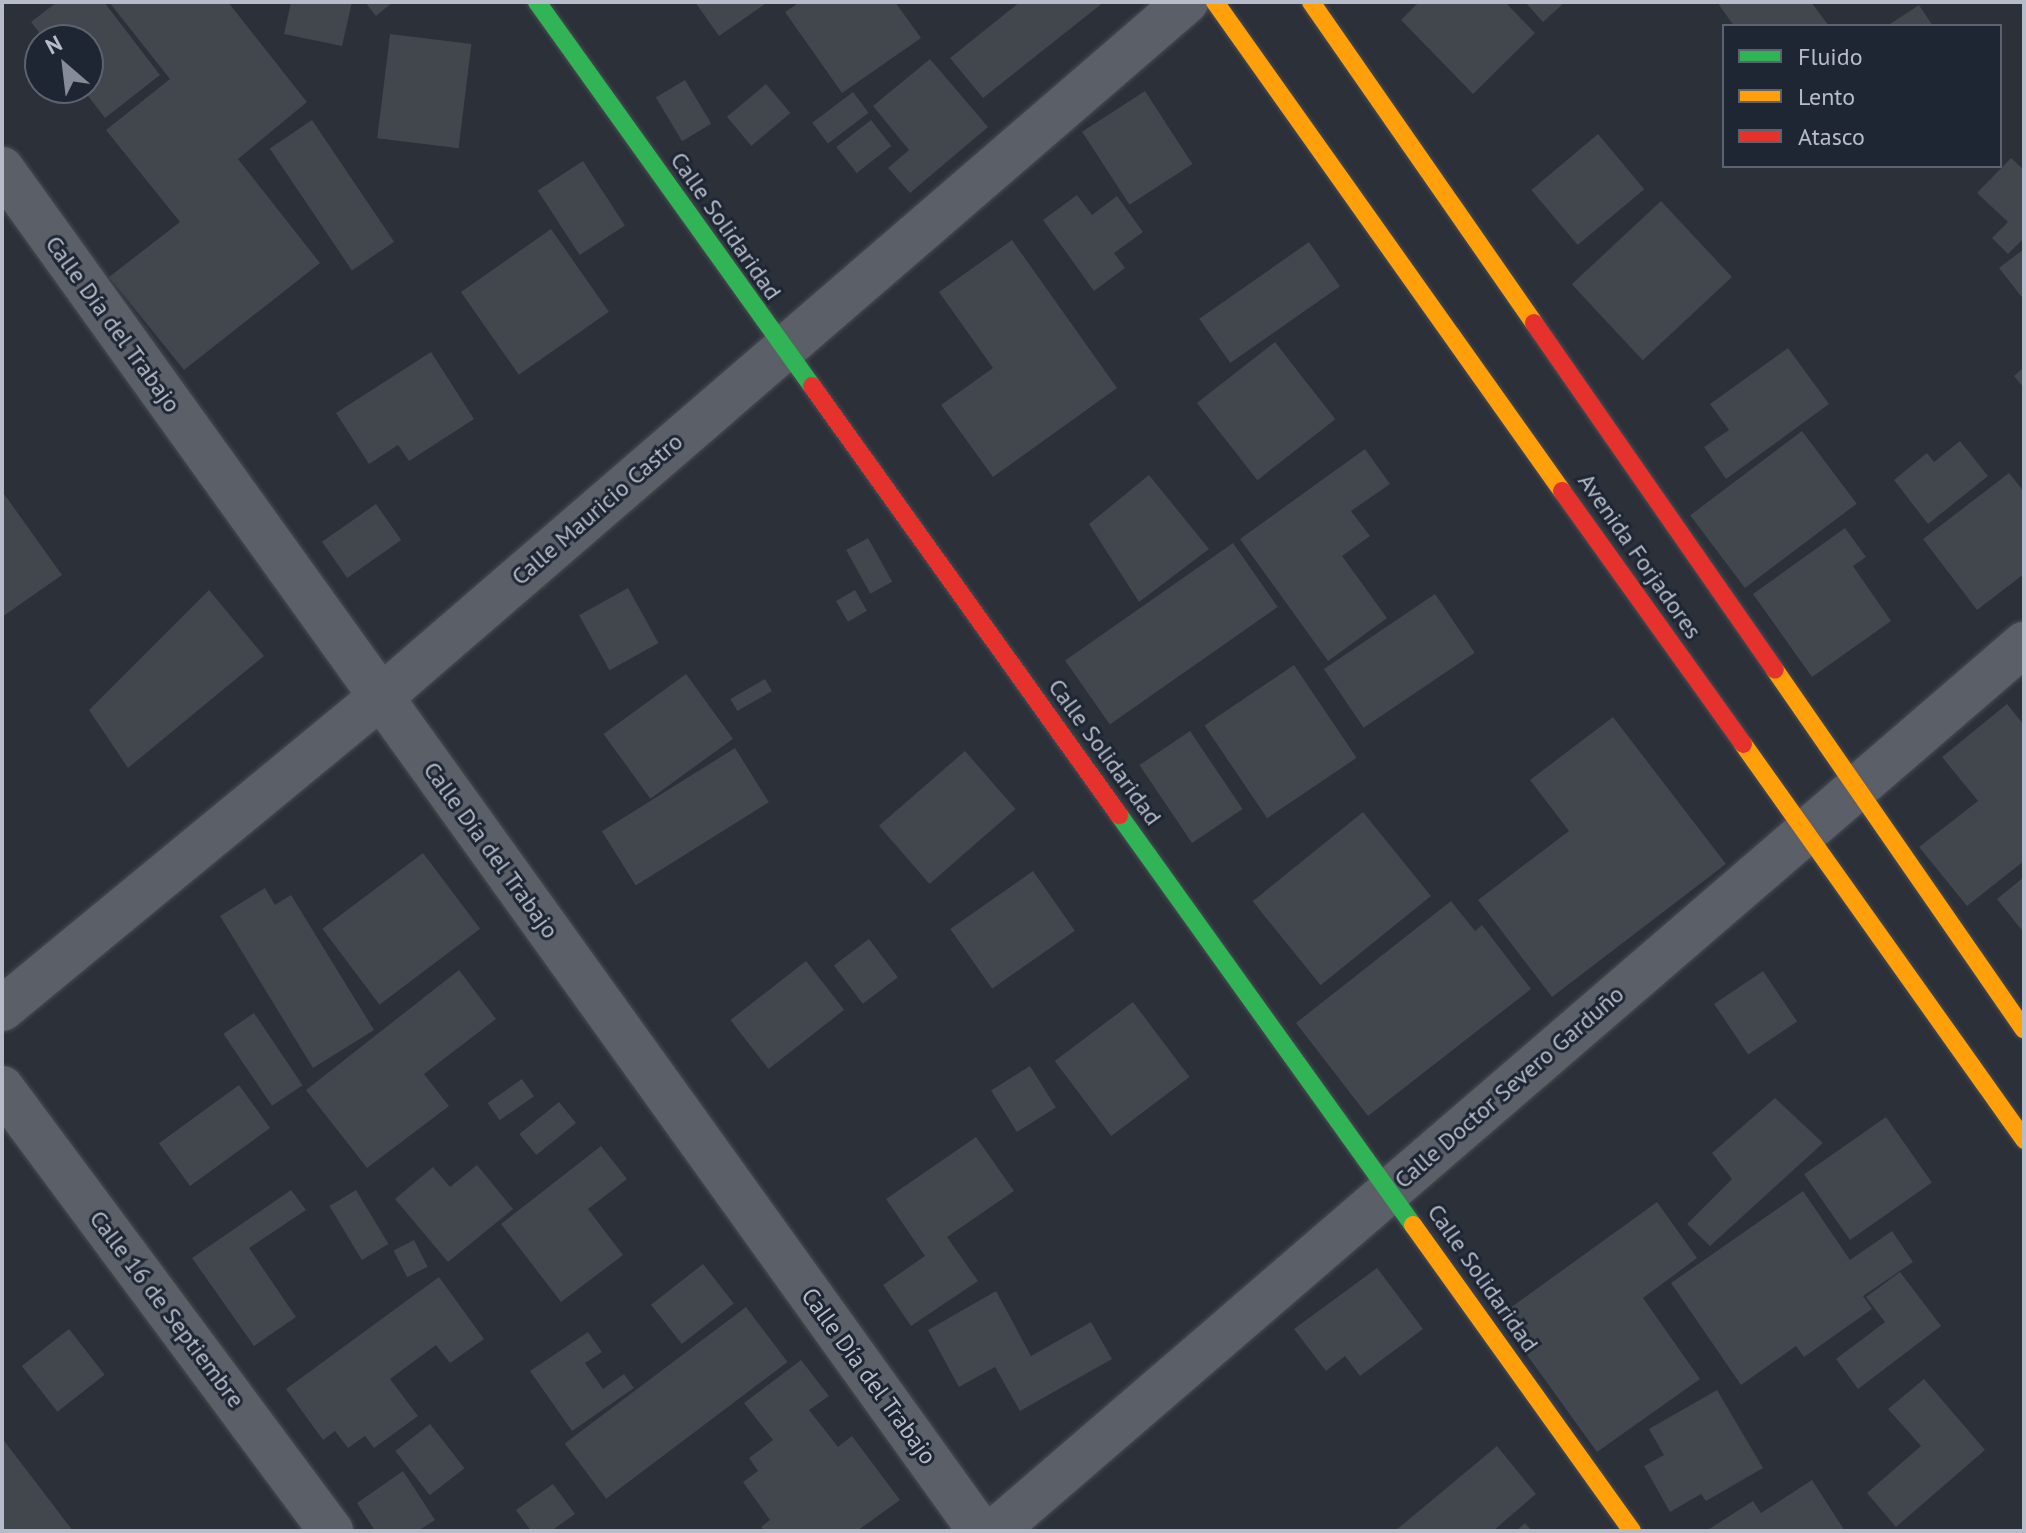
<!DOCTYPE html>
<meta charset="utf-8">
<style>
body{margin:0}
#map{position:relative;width:2026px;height:1533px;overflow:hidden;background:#2b3039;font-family:"PT Sans",sans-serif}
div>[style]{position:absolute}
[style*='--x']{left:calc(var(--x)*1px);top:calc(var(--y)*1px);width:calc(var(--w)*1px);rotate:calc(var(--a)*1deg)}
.building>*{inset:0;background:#42464d;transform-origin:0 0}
.roads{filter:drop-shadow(0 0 2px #474b51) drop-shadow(0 0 2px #474b51)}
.street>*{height:44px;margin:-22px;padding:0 22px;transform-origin:22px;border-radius:22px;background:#5b5f67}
.fast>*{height:18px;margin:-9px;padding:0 9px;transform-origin:9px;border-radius:9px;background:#30b455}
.slow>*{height:18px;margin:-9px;padding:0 9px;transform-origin:9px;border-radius:9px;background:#ff9f0a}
.jam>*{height:18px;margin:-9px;padding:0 9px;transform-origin:9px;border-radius:9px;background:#e5322d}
span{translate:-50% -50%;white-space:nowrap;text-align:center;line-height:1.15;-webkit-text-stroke:6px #1e2634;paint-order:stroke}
.street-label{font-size:24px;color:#b6bcc9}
.frame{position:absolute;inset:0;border:4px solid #b6bcc9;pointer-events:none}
.legend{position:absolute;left:1722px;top:24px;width:280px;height:144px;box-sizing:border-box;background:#1e2634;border:2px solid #5b6270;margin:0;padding:10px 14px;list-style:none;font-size:24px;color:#b6bcc9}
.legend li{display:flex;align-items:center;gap:16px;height:40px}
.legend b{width:40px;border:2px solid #5b6270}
.north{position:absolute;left:24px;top:24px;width:80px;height:80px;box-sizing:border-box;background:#1e2634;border:2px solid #5b6270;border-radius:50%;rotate:332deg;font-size:22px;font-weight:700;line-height:32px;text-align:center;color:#b6bcc9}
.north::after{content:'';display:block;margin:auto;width:28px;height:36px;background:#858b97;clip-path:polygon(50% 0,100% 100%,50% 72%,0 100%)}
</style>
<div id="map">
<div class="building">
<i style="clip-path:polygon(57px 2px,104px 2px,160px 75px,105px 118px,82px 88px,88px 88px,88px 40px,45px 40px,31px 22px)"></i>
<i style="clip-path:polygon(109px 2px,228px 2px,307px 102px,238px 159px,320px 263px,184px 370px,109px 277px,180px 222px,106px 130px,170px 79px)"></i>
<i style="clip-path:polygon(291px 2px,352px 2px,342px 46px,284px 34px)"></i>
<i style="clip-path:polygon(365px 2px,393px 2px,376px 16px)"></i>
<i style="clip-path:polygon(695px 2px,768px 2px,719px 36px)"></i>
<i style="clip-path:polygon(800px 2px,895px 2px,921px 38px,842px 93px,785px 12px)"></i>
<i style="clip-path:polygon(1020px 2px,1104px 2px,983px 98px,950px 58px)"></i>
<i style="clip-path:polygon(1419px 2px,1505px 2px,1535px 33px,1473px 94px,1401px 20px)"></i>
<i style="clip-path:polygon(1525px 2px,1565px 2px,1543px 22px)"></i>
<i style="clip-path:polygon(1717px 2px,1811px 2px,1829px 26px,1734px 26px)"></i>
<i style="clip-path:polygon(1919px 5px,1933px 26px,1887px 26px)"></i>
<i style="left:390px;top:34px;width:82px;height:105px;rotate:7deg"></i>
<i style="clip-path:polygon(930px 59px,988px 127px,910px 193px,888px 168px,909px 150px,873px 106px)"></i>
<i style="left:685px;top:80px;width:51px;height:34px;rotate:59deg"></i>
<i style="left:766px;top:84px;width:38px;height:51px;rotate:50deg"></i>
<i style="left:1145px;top:91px;width:87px;height:75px;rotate:57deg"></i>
<i style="left:853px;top:92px;width:26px;height:51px;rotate:53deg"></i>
<i style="left:312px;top:120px;width:147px;height:51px;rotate:56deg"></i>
<i style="left:871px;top:120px;width:33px;height:44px;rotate:52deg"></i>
<i style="left:1598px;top:134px;width:72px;height:87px;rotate:50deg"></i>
<i style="clip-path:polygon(2011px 158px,2024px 170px,2024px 238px,2008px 254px,1992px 238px,2008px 222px,1977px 193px)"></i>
<i style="left:583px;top:161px;width:77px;height:54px;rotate:57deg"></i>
<i style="clip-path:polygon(1077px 195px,1092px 215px,1117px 196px,1143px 232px,1114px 253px,1125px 268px,1094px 291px,1043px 220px)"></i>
<i style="left:1661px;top:201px;width:104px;height:122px;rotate:47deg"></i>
<i style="left:551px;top:229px;width:101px;height:110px;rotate:55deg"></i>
<i style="clip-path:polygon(1012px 240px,1117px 388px,993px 477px,941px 405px,993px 368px,939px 292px)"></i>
<i style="left:1309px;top:242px;width:54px;height:134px;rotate:55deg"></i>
<i style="clip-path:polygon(2024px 249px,2024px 300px,1999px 268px)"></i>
<i style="left:1275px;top:342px;width:98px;height:99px;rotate:52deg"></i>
<i style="clip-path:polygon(1788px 348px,1829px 404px,1726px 479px,1704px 447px,1729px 430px,1710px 404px)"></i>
<i style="clip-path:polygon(431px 352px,474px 419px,409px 461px,398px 445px,369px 464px,336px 413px)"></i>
<i style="clip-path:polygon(2024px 367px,2024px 388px,2014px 376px)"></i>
<i style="left:1802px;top:431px;width:91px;height:140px;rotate:53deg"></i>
<i style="clip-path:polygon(1960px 441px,1988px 476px,1928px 524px,1894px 480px,1927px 453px,1934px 462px)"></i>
<i style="clip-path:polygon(1365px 449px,1390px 484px,1351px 511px,1370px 536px,1342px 556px,1387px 618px,1328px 661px,1240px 539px)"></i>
<i style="clip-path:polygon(2009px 473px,2024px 492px,2024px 574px,1977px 610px,1923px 539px)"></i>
<i style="clip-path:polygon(1149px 475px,1209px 549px,1139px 602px,1089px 524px)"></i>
<i style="clip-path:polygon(2px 491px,62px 575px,2px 617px)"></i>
<i style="left:376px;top:504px;width:44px;height:66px;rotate:55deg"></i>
<i style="clip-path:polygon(1845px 528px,1866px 557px,1853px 566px,1891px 621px,1812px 677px,1753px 594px)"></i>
<i style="left:868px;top:538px;width:50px;height:25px;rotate:61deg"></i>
<i style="left:1233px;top:543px;width:78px;height:205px;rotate:55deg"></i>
<i style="left:628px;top:588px;width:63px;height:56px;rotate:61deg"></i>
<i style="clip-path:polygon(209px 590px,264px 656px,128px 768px,89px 710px)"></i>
<i style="left:855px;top:590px;width:24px;height:22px;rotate:60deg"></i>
<i style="left:1435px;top:594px;width:71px;height:134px;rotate:56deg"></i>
<i style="left:1294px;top:665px;width:112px;height:108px;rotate:56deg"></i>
<i style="left:686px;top:674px;width:80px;height:102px;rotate:54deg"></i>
<i style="left:765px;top:679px;width:14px;height:40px;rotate:60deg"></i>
<i style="clip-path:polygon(2007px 704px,2024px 725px,2024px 861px,1967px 906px,1919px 847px,1978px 801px,1942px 757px)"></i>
<i style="clip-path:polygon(1613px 717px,1726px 864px,1552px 997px,1478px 900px,1569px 831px,1530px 780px)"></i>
<i style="left:1190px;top:731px;width:94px;height:61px;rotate:56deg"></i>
<i style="left:735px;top:748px;width:64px;height:157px;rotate:58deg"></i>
<i style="left:965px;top:751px;width:77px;height:114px;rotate:49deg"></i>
<i style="left:1363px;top:812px;width:108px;height:142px;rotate:51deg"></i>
<i style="left:423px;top:853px;width:95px;height:126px;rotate:53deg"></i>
<i style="left:1033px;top:871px;width:73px;height:101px;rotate:55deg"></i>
<i style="clip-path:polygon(2024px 877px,2024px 933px,1997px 899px)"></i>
<i style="clip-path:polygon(265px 888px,275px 905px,291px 895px,374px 1030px,313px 1068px,220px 916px)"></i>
<i style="clip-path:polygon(1451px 901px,1475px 931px,1482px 925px,1531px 989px,1368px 1116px,1296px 1023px)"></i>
<i style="left:869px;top:939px;width:48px;height:44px;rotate:53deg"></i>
<i style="left:806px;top:961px;width:62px;height:96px;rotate:52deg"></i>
<i style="clip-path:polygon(459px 970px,496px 1019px,424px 1074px,449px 1106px,367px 1168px,306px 1090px)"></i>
<i style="left:1763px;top:971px;width:61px;height:59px;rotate:56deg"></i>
<i style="left:1133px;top:1002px;width:94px;height:98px;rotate:53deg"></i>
<i style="left:254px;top:1013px;width:87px;height:37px;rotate:56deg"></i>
<i style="left:1030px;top:1066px;width:49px;height:46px;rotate:58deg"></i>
<i style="left:522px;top:1079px;width:21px;height:42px;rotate:55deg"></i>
<i style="left:239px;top:1085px;width:53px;height:99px;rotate:54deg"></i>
<i style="clip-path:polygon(1775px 1098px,1823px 1143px,1710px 1246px,1687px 1224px,1732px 1179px,1712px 1153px)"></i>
<i style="left:559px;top:1102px;width:27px;height:51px;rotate:51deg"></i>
<i style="left:1886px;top:1117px;width:80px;height:100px;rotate:55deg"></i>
<i style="clip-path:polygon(976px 1137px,1014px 1191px,947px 1237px,978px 1281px,911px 1326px,883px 1285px,925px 1256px,886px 1199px)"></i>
<i style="clip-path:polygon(601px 1146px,627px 1179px,588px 1209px,623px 1255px,561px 1302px,501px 1224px)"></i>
<i style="clip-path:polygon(477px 1165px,513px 1209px,448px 1262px,395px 1199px,433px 1167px,450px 1187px)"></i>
<i style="clip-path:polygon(291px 1190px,306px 1210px,249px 1248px,296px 1317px,254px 1346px,192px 1258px)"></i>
<i style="left:356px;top:1190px;width:63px;height:31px;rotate:59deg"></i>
<i style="clip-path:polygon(1803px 1191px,1850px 1260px,1892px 1231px,1913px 1262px,1863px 1296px,1872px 1309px,1804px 1357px,1796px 1346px,1741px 1385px,1671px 1283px)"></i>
<i style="clip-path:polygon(1657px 1202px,1697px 1258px,1643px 1298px,1700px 1379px,1597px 1452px,1499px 1316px)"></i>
<i style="left:414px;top:1240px;width:30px;height:23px;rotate:63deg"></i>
<i style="left:703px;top:1264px;width:50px;height:66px;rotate:52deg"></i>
<i style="clip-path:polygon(1377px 1268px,1423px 1329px,1360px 1376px,1345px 1356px,1326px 1371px,1294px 1329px)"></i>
<i style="clip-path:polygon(1900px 1272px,1941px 1326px,1858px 1389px,1836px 1359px,1885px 1322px,1866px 1297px)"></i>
<i style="clip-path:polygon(439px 1277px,484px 1339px,450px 1363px,436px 1345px,390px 1379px,418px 1416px,374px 1448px,365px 1436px,348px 1448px,335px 1431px,323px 1440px,286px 1389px)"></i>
<i style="clip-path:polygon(996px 1291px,1031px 1356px,1091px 1322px,1112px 1359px,1020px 1411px,995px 1367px,959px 1387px,928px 1330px)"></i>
<i style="left:746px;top:1307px;width:69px;height:227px;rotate:53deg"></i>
<i style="left:69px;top:1329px;width:58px;height:60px;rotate:52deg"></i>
<i style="clip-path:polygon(588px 1332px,602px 1352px,585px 1363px,603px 1389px,624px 1374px,634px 1388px,572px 1431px,530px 1371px)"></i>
<i style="clip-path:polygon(801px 1360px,829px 1396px,809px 1410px,838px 1447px,852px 1436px,900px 1500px,857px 1531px,764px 1531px,761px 1527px,770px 1520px,743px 1482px,758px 1471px,749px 1458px,773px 1440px,744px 1403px)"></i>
<i style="clip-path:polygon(1924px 1379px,1985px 1450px,1896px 1527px,1867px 1493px,1921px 1446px,1888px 1409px)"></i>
<i style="clip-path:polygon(1717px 1390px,1763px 1468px,1706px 1501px,1701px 1494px,1670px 1512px,1644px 1466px,1664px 1455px,1649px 1429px)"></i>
<i style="left:430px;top:1424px;width:56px;height:44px;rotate:52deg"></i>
<i style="clip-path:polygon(2px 1438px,73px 1531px,2px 1531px)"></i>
<i style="clip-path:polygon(1497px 1446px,1536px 1494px,1493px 1531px,1395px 1531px)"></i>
<i style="clip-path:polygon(403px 1471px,435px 1520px,418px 1531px,375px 1531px,357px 1503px)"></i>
<i style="clip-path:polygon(1812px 1480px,1845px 1531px,1706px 1531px,1753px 1501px,1761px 1513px)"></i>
<i style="clip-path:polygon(553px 1484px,575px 1514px,551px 1531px,531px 1531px,516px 1510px)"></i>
<i style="clip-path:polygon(1525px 1523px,1532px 1531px,1516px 1531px)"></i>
</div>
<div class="roads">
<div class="street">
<i style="--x:2;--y:169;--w:1677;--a:54.32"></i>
<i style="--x:2;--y:1009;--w:491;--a:-39.5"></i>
<i style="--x:381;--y:697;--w:1064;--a:-40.81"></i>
<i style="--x:2;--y:1088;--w:552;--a:53.4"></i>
<i style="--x:995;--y:1531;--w:1359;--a:-40.76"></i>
</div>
<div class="fast">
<i style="--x:537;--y:2;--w:472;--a:54.4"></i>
<i style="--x:1119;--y:815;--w:505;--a:54.36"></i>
</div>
<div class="slow">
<i style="--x:1215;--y:2;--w:600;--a:54.64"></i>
<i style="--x:1311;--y:2;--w:391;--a:55.2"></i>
<i style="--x:1775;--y:670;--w:437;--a:55.3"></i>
<i style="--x:1743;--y:744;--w:486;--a:54.6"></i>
<i style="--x:1413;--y:1225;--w:376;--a:54.4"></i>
</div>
<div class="jam">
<i style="--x:1534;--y:323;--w:422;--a:55.2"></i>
<i style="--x:812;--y:386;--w:528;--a:54.41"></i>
<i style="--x:1562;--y:491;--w:311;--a:54.4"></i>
</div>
</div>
<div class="street-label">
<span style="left:726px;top:226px;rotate:55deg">Calle Solidaridad</span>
<span style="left:113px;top:324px;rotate:54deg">Calle Día del Trabajo</span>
<span style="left:597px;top:509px;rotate:-41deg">Calle Mauricio Castro</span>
<span style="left:1640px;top:556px;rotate:55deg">Avenida Forjadores</span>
<span style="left:1105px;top:752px;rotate:54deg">Calle Solidaridad</span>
<span style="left:491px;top:850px;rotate:54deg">Calle Día del Trabajo</span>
<span style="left:1509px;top:1087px;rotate:-41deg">Calle Doctor Severo Garduño</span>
<span style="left:1483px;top:1278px;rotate:55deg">Calle Solidaridad</span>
<span style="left:167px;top:1309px;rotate:53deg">Calle 16 de Septiembre</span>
<span style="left:869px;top:1376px;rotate:54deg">Calle Día del Trabajo</span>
</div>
<div class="frame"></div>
<ul class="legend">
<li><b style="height:10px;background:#30b455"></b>Fluido</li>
<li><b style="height:10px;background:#ff9f0a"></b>Lento</li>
<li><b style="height:10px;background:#e5322d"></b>Atasco</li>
</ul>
<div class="north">N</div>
</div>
